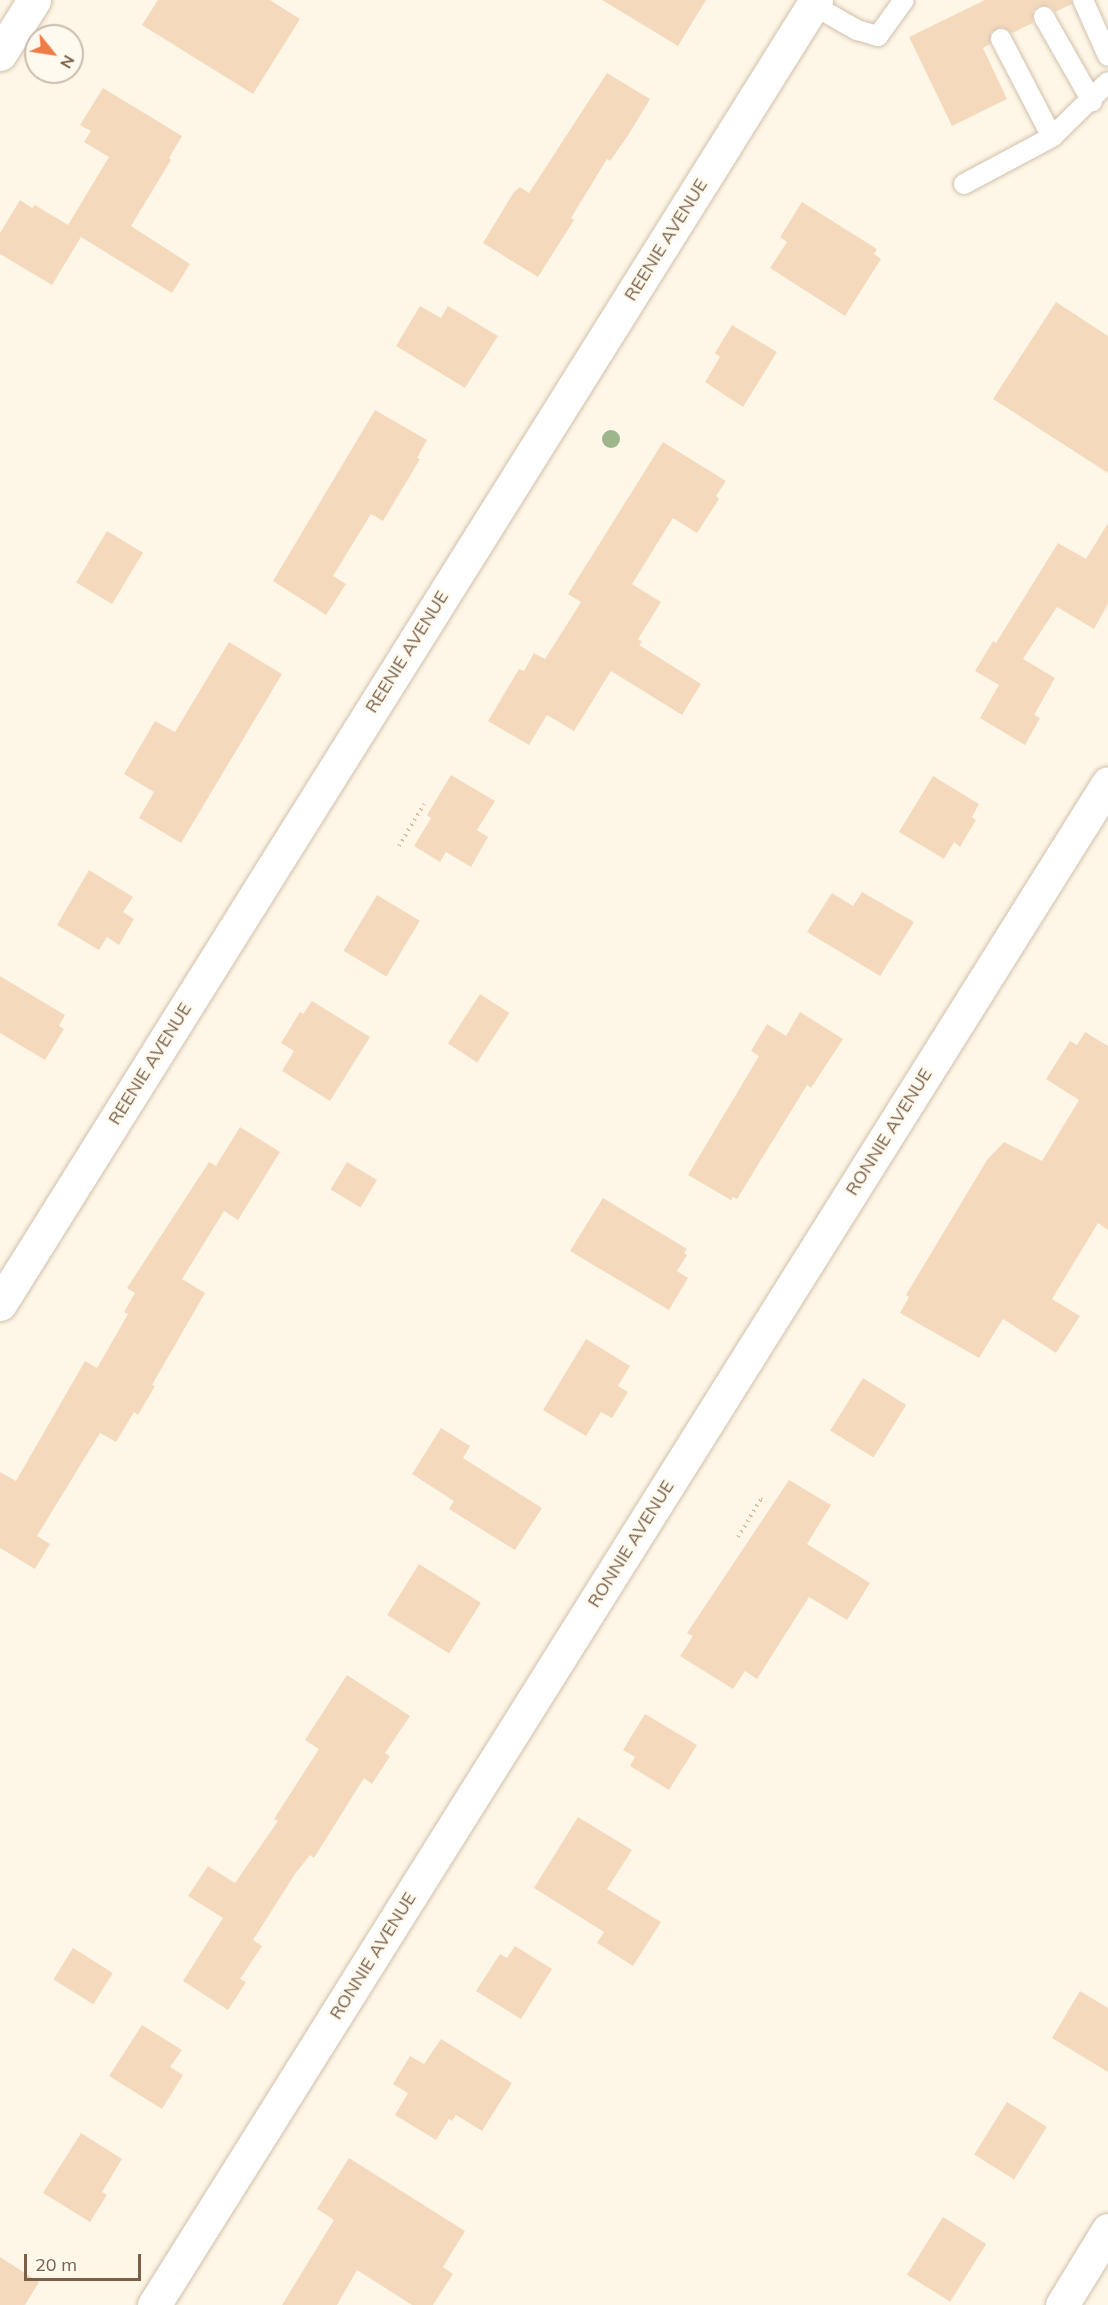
<!DOCTYPE html>
<style>
body{margin:0}
#map{position:relative;width:1108px;height:2305px;overflow:hidden;background:#fef7e7;font-family:Mulish,sans-serif}
div>[style]{position:absolute}
[style*='--x']{left:calc(var(--x)*1px);top:calc(var(--y)*1px);width:calc(var(--w)*1px);rotate:calc(var(--a)*1deg)}
.building>*{inset:0;background:#f5d9bd;transform-origin:0 0}
.path>*{height:4px;margin-top:-2px;transform-origin:0;background:repeating-linear-gradient(90deg,#dabca0 0 1.5px,transparent 0 6px)}
.roads{filter:drop-shadow(0 0 2px #d1c0ac) drop-shadow(0 0 2px #d1c0ac)}
.lane>*{height:20px;margin:-10px;padding:0 10px;transform-origin:10px;border-radius:10px;background:#fff}
.street>*{height:33px;margin:-16.5px;padding:0 16.5px;transform-origin:16.5px;border-radius:16.5px;background:#fff}
.trees>*{width:18px;height:18px;margin:-9px;border-radius:50%;background:#9db68c}
span{translate:-50% -50%;white-space:nowrap;text-align:center;line-height:1.15;-webkit-text-stroke:5px #fffaef;paint-order:stroke}
.street-label{font-size:18px;color:#7a5f49}
.north{position:absolute;left:24px;top:24px;width:60px;height:60px;box-sizing:border-box;background:#fffaef;border:2px solid #cabcad;border-radius:50%;rotate:120deg;font-size:16px;font-weight:700;line-height:24px;text-align:center;color:#7a5f49}
.north::after{content:'';display:block;margin:auto;width:21px;height:27px;background:#ed7c47;clip-path:polygon(50% 0,100% 100%,50% 72%,0 100%)}
.scale{position:absolute;left:24px;top:2254px;width:117px;height:27px;box-sizing:border-box;border:3px solid #7a5f49;border-top:0;padding-left:8px;font-size:18px;line-height:21px;white-space:nowrap;color:#7a5f49;-webkit-text-stroke:4px #fffaef;paint-order:stroke}
</style>
<div id="map">
<div class="building">
<i style="clip-path:polygon(158px 0,270px 0,300px 19px,253px 94px,142px 25px)"></i>
<i style="clip-path:polygon(602px 0,706px 0,678px 46px)"></i>
<i style="clip-path:polygon(985px 0,1071px 0,1072px 4px,1055px 12px,1050px 6px,1039px 6px,1033px 11px,1033px 23px,1012px 33px,1002px 27px,991px 32px,990px 44px,983px 48px,1007px 99px,952px 126px,909px 37px)"></i>
<i style="clip-path:polygon(607px 73px,650px 99px,629px 134px,610px 161px,607px 159px,571px 218px,574px 220px,538px 277px,483px 243px,514px 192px,520px 187px,529px 193px)"></i>
<i style="clip-path:polygon(103px 88px,182px 136px,169px 158px,171px 160px,131px 226px,190px 264px,172px 293px,81px 237px,52px 285px,0 254px,0 233px,20px 200px,32px 208px,35px 205px,68px 225px,109px 157px,84px 142px,91px 131px,80px 125px)"></i>
<i style="clip-path:polygon(802px 202px,877px 249px,874px 254px,881px 259px,845px 316px,770px 268px,787px 242px,780px 237px)"></i>
<i style="clip-path:polygon(1056px 302px,1108px 336px,1108px 473px,993px 399px)"></i>
<i style="clip-path:polygon(420px 306px,441px 318px,448px 306px,498px 336px,465px 388px,396px 346px)"></i>
<i style="clip-path:polygon(732px 325px,777px 352px,743px 407px,705px 382px,720px 357px,715px 353px)"></i>
<i style="clip-path:polygon(375px 410px,427px 440px,417px 458px,420px 459px,383px 521px,371px 514px,333px 576px,346px 584px,326px 615px,273px 581px)"></i>
<i style="clip-path:polygon(663px 442px,726px 481px,716px 496px,719px 499px,697px 533px,673px 518px,632px 584px,661px 602px,638px 639px,642px 642px,639px 645px,701px 684px,682px 715px,611px 671px,574px 731px,547px 715px,529px 745px,488px 721px,519px 669px,524px 671px,534px 653px,545px 659px,581px 602px,568px 594px)"></i>
<i style="clip-path:polygon(1108px 523px,1108px 604px,1094px 629px,1057px 607px,1023px 659px,1055px 678px,1034px 715px,1040px 718px,1025px 745px,980px 718px,999px 685px,975px 671px,993px 641px,996px 643px,1058px 543px,1086px 559px)"></i>
<i style="left:107px;top:531px;width:42px;height:60px;rotate:31deg"></i>
<i style="clip-path:polygon(229px 642px,282px 674px,181px 843px,139px 818px,154px 792px,124px 774px,155px 721px,175px 732px)"></i>
<i style="clip-path:polygon(451px 775px,495px 801px,477px 830px,488px 837px,471px 867px,446px 852px,440px 862px,414px 846px,431px 818px,427px 815px)"></i>
<i style="clip-path:polygon(933px 776px,979px 804px,972px 817px,976px 820px,960px 847px,954px 842px,944px 859px,899px 832px)"></i>
<i style="clip-path:polygon(89px 870px,133px 897px,123px 912px,134px 919px,119px 945px,107px 937px,99px 950px,57px 925px)"></i>
<i style="clip-path:polygon(862px 892px,914px 922px,880px 976px,807px 932px,832px 893px,853px 906px)"></i>
<i style="left:377px;top:895px;width:50px;height:65px;rotate:31deg"></i>
<i style="clip-path:polygon(0 976px,65px 1015px,59px 1026px,64px 1029px,45px 1060px,0 1033px)"></i>
<i style="left:480px;top:994px;width:35px;height:59px;rotate:33deg"></i>
<i style="clip-path:polygon(312px 1001px,370px 1037px,330px 1101px,282px 1071px,294px 1051px,281px 1043px,300px 1012px,303px 1014px)"></i>
<i style="clip-path:polygon(800px 1012px,843px 1039px,811px 1088px,807px 1085px,737px 1199px,733px 1197px,731px 1200px,688px 1175px,759px 1056px,751px 1051px,767px 1024px,786px 1036px)"></i>
<i style="clip-path:polygon(1085px 1032px,1108px 1046px,1108px 1230px,1098px 1223px,1052px 1299px,1080px 1316px,1056px 1353px,1003px 1319px,979px 1358px,900px 1313px,909px 1297px,906px 1295px,987px 1160px,1004px 1142px,1042px 1161px,1079px 1100px,1046px 1079px,1070px 1041px,1077px 1045px)"></i>
<i style="clip-path:polygon(240px 1127px,280px 1152px,238px 1220px,224px 1211px,182px 1279px,205px 1293px,152px 1385px,155px 1386px,138px 1415px,134px 1412px,116px 1442px,100px 1433px,37px 1536px,50px 1544px,35px 1569px,0 1548px,0 1472px,16px 1481px,85px 1361px,97px 1368px,128px 1314px,124px 1312px,135px 1293px,127px 1288px,209px 1162px,216px 1166px)"></i>
<i style="left:347px;top:1162px;width:35px;height:32px;rotate:31deg"></i>
<i style="clip-path:polygon(603px 1198px,687px 1249px,684px 1253px,687px 1255px,677px 1271px,688px 1278px,669px 1310px,570px 1251px)"></i>
<i style="clip-path:polygon(586px 1339px,630px 1366px,618px 1386px,628px 1392px,612px 1418px,601px 1412px,586px 1436px,543px 1410px)"></i>
<i style="left:863px;top:1378px;width:51px;height:62px;rotate:32deg"></i>
<i style="clip-path:polygon(441px 1428px,470px 1446px,463px 1458px,542px 1508px,515px 1550px,449px 1509px,454px 1501px,412px 1474px)"></i>
<i style="clip-path:polygon(789px 1480px,831px 1505px,807px 1544px,870px 1583px,847px 1620px,809px 1597px,757px 1679px,745px 1671px,733px 1689px,680px 1656px,693px 1636px,687px 1633px)"></i>
<i style="left:419px;top:1564px;width:73px;height:60px;rotate:32deg"></i>
<i style="clip-path:polygon(347px 1675px,410px 1716px,385px 1753px,390px 1756px,372px 1784px,364px 1778px,314px 1858px,310px 1855px,295px 1874px,253px 1940px,262px 1946px,240px 1979px,246px 1982px,228px 2010px,183px 1981px,223px 1918px,188px 1896px,208px 1866px,235px 1883px,278px 1821px,274px 1819px,319px 1749px,305px 1740px)"></i>
<i style="clip-path:polygon(645px 1714px,697px 1745px,669px 1790px,630px 1766px,635px 1757px,623px 1750px)"></i>
<i style="clip-path:polygon(578px 1817px,632px 1850px,607px 1889px,661px 1922px,633px 1966px,597px 1943px,604px 1932px,534px 1888px)"></i>
<i style="clip-path:polygon(515px 1946px,552px 1969px,521px 2019px,476px 1991px,500px 1954px,507px 1958px)"></i>
<i style="left:73px;top:1948px;width:47px;height:37px;rotate:32deg"></i>
<i style="clip-path:polygon(1080px 1991px,1108px 2008px,1108px 2072px,1052px 2038px)"></i>
<i style="clip-path:polygon(142px 2025px,182px 2050px,170px 2067px,183px 2075px,162px 2109px,109px 2076px)"></i>
<i style="clip-path:polygon(441px 2039px,512px 2083px,482px 2131px,456px 2115px,452px 2121px,449px 2119px,436px 2140px,395px 2115px,408px 2093px,393px 2084px,410px 2056px,424px 2064px)"></i>
<i style="left:1007px;top:2102px;width:47px;height:62px;rotate:32deg"></i>
<i style="clip-path:polygon(81px 2133px,122px 2159px,102px 2192px,107px 2195px,90px 2222px,43px 2193px)"></i>
<i style="clip-path:polygon(349px 2158px,465px 2231px,443px 2267px,453px 2274px,433px 2305px,412px 2305px,357px 2270px,337px 2305px,282px 2305px,334px 2220px,317px 2209px)"></i>
<i style="left:943px;top:2217px;width:51px;height:68px;rotate:32deg"></i>
<i style="clip-path:polygon(0 2257px,39px 2282px,25px 2305px,0 2305px)"></i>
</div>
<div class="path">
<i style="--x:399;--y:846;--w:49;--a:-59.2"></i>
<i style="--x:738;--y:1537;--w:44;--a:-58.8"></i>
<i style="--x:761;--y:1499;--w:6;--a:31"></i>
</div>
<div class="roads">
<div class="lane">
<i style="--x:1083;--y:0;--w:61;--a:65.9"></i>
<i style="--x:813;--y:5;--w:51;--a:29.6"></i>
<i style="--x:857;--y:30;--w:22;--a:16"></i>
<i style="--x:878;--y:36;--w:44;--a:-54.2"></i>
<i style="--x:1044;--y:17;--w:97;--a:60.3"></i>
<i style="--x:1001;--y:39;--w:110;--a:62.5"></i>
<i style="--x:1052;--y:137;--w:78;--a:-44.5"></i>
<i style="--x:964;--y:184;--w:100;--a:-28.1"></i>
</div>
<div class="street">
<i style="--x:0;--y:54;--w:64;--a:-57.8"></i>
<i style="--x:0;--y:1304;--w:1538;--a:-57.96"></i>
<i style="--x:154;--y:2305;--w:1796;--a:-57.92"></i>
<i style="--x:1062;--y:2305;--w:88;--a:-58.5"></i>
</div>
</div>
<div class="trees">
<i style="left:611px;top:439px"></i>
</div>
<div class="street-label">
<span style="left:666px;top:240px;rotate:-58deg">REENIE AVENUE</span>
<span style="left:407px;top:652px;rotate:-58deg">REENIE AVENUE</span>
<span style="left:150px;top:1064px;rotate:-58deg">REENIE AVENUE</span>
<span style="left:889px;top:1132px;rotate:-58deg">RONNIE AVENUE</span>
<span style="left:631px;top:1544px;rotate:-58deg">RONNIE AVENUE</span>
<span style="left:373px;top:1956px;rotate:-58deg">RONNIE AVENUE</span>
</div>
<div class="north">N</div>
<div class="scale">20 m</div>
</div>
